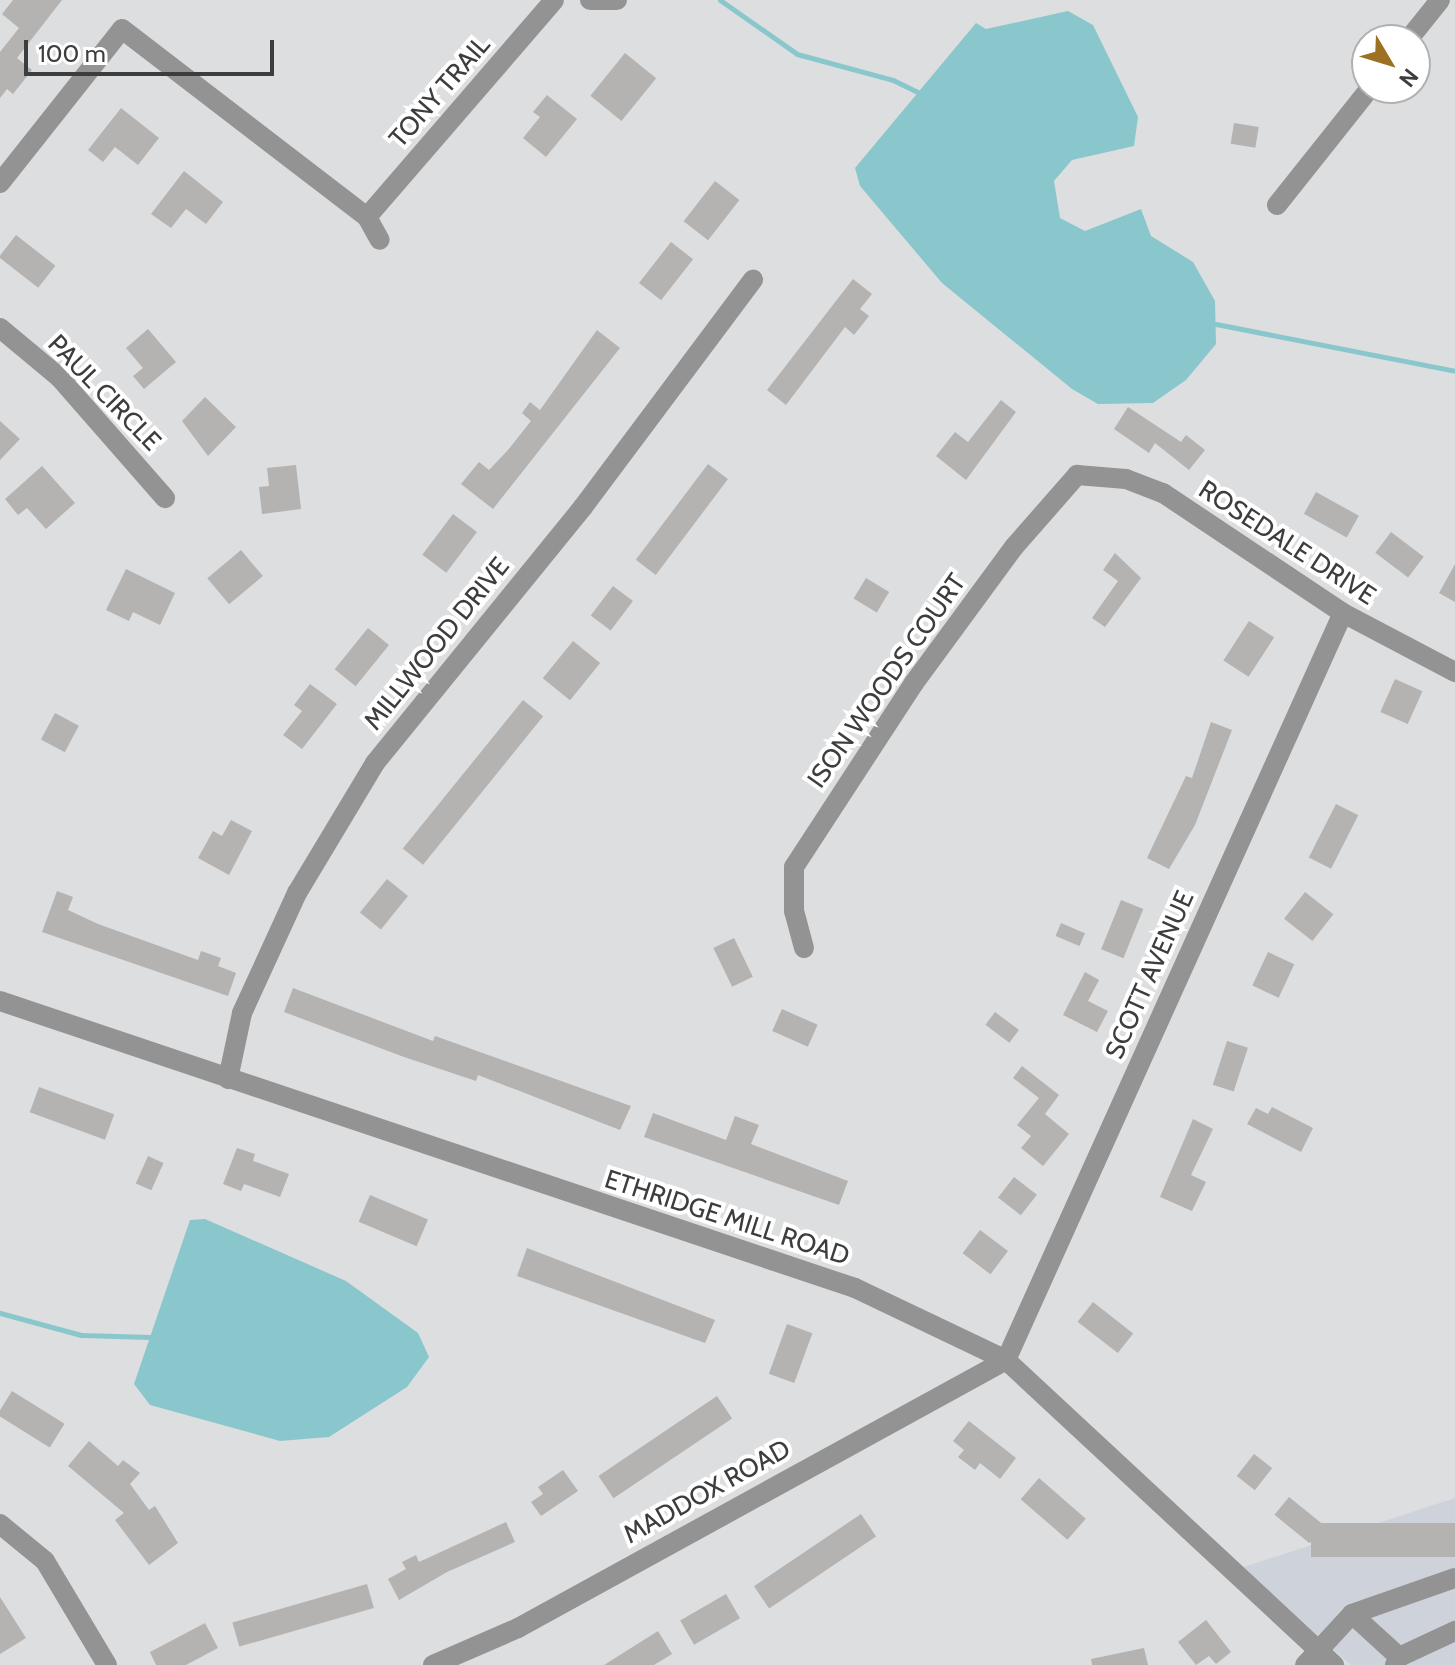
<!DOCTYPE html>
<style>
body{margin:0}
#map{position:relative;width:1455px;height:1665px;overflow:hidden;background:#dddedf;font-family:Cabin,sans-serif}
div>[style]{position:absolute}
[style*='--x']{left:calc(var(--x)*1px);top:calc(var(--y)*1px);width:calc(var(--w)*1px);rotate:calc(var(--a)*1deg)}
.built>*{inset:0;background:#ced3db}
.water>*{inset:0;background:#89c7cc}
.stream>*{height:5px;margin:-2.5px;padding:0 2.5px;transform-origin:2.5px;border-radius:2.5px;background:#89c7cc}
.building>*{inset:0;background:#b4b3b2;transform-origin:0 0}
.minor>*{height:20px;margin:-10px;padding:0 10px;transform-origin:10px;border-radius:10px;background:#949393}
span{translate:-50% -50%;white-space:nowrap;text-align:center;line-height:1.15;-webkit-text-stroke:8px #fff;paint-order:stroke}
.street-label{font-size:26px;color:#3d3d3d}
.north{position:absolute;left:1351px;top:24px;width:80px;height:80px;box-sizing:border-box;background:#fff;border:2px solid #b1b1b1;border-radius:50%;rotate:128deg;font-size:22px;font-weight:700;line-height:32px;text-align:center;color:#3d3d3d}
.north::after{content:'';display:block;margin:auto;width:28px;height:36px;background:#9d7121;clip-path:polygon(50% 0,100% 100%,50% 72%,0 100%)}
.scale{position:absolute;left:24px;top:40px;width:250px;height:36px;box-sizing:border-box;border:4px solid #3d3d3d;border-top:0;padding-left:10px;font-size:24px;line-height:28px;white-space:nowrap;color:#3d3d3d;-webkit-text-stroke:6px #fff;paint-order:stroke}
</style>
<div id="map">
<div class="built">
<i style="clip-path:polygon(1455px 1498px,1455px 1665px,1351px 1665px,1241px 1568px)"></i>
</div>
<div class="water">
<i style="clip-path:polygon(1068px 11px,1093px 25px,1138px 117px,1134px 146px,1072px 160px,1054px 181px,1060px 218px,1085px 231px,1141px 209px,1151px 236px,1193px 262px,1215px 301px,1216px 344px,1186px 380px,1153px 403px,1098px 404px,1072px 389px,942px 283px,860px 186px,855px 168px,976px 23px,986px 29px)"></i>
<i style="clip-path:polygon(205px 1219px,346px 1281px,418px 1333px,429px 1357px,407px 1387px,329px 1437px,280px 1441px,150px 1405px,134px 1384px,190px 1220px)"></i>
</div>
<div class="stream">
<i style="--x:720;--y:0;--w:94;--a:35"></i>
<i style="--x:797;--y:54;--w:99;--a:15.2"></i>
<i style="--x:893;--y:80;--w:28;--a:26"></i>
<i style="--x:1216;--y:324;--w:244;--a:11.1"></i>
<i style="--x:0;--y:1313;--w:84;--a:15.2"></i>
<i style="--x:81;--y:1335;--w:69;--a:1.7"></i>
</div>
<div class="building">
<i style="clip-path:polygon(13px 0,62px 0,17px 58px,32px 70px,13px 94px,7px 89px,0 98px,0 52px,19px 28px,2px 14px)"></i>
<i style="left:625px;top:53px;width:40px;height:55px;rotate:39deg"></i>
<i style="clip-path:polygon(547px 95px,577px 119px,546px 157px,523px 138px,540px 117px,533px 112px)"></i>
<i style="clip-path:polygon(121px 108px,159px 138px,138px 165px,115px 147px,103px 162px,88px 150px)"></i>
<i style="left:1234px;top:123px;width:25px;height:21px;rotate:9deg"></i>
<i style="clip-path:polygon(184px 171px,223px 202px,206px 224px,186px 209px,171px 228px,151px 214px)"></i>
<i style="left:715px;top:181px;width:31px;height:51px;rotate:38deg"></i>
<i style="left:16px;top:235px;width:50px;height:28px;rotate:38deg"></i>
<i style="left:671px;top:242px;width:28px;height:52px;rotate:38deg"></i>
<i style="clip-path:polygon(853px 279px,872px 294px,860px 309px,869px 316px,854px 335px,845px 327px,786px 405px,767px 390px)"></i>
<i style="clip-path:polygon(148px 329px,176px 362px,144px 389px,133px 376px,143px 368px,126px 348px)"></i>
<i style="clip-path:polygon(597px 330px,620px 348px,493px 509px,461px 484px,479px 462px,489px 470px,508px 450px,531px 421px,522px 413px,530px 402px,540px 410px)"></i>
<i style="clip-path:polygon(205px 397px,236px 427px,208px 456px,182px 421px)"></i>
<i style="clip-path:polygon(1001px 400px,1016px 412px,966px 480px,936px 456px,955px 432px,968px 442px)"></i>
<i style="clip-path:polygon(1128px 407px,1181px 442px,1186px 435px,1205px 450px,1189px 470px,1155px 443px,1149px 453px,1114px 429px)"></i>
<i style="clip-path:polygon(0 421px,20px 439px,0 460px)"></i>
<i style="left:708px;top:464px;width:25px;height:120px;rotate:37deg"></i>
<i style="clip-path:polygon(296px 465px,301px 509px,262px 514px,259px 487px,269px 486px,267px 468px)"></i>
<i style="clip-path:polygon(42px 466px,75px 503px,46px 529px,27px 508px,18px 515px,5px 499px)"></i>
<i style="left:1316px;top:492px;width:49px;height:25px;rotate:29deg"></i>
<i style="left:453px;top:514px;width:30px;height:51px;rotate:37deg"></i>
<i style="left:1391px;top:532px;width:41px;height:26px;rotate:37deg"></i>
<i style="left:241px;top:550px;width:34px;height:44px;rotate:50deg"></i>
<i style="clip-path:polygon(1115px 553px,1141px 578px,1105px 627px,1092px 618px,1118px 581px,1103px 570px)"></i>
<i style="clip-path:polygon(1455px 564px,1455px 602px,1439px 593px)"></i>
<i style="clip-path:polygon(126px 569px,175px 593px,160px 625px,133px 612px,129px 621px,106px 610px)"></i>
<i style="left:866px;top:578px;width:27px;height:24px;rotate:31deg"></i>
<i style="left:613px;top:586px;width:25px;height:37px;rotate:37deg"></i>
<i style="left:1249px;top:621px;width:30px;height:47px;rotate:33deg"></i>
<i style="left:368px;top:628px;width:27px;height:53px;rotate:39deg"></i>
<i style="left:573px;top:641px;width:35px;height:48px;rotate:39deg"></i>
<i style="left:1395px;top:679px;width:30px;height:36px;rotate:24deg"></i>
<i style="clip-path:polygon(310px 684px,337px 704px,302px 749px,283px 735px,302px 711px,294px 705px)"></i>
<i style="left:523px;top:700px;width:26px;height:191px;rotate:39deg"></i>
<i style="left:55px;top:713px;width:27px;height:30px;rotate:28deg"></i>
<i style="clip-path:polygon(1211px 722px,1232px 730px,1195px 825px,1169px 869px,1147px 858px,1186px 776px,1192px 778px)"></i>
<i style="left:1336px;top:804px;width:25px;height:60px;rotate:27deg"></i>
<i style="clip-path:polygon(231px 820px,252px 831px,229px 875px,198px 858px,213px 831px,222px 836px)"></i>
<i style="left:387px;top:879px;width:27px;height:43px;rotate:39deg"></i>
<i style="clip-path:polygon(57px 891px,73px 897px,68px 910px,98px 924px,198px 960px,201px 951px,221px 958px,218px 966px,236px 973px,228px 996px,42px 932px)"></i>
<i style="left:1305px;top:892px;width:36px;height:34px;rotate:38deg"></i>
<i style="left:1121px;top:900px;width:24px;height:53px;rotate:22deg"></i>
<i style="left:1061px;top:923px;width:26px;height:14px;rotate:23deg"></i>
<i style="left:734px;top:938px;width:43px;height:23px;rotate:64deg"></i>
<i style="left:1268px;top:952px;width:29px;height:37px;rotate:25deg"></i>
<i style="clip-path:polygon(1085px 972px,1099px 980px,1088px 1001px,1108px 1011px,1097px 1032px,1063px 1015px)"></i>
<i style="clip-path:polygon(293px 988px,433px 1041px,435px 1036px,631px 1106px,620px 1130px,478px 1075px,476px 1081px,404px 1057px,284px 1012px)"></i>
<i style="left:782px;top:1009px;width:39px;height:24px;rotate:24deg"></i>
<i style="left:995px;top:1012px;width:30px;height:16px;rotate:37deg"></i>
<i style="left:1227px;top:1041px;width:22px;height:46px;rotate:18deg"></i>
<i style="clip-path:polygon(1022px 1066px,1059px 1095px,1045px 1114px,1069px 1134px,1043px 1166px,1021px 1148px,1031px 1136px,1017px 1125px,1039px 1098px,1013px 1078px)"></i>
<i style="left:39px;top:1087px;width:80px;height:27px;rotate:20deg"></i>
<i style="clip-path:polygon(1272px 1107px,1313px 1128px,1301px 1152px,1247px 1124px,1256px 1108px,1268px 1114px)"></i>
<i style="clip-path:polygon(653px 1113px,726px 1140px,735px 1116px,759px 1125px,751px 1144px,848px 1181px,839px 1205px,644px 1137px)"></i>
<i style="clip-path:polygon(1193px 1119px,1213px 1129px,1191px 1175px,1206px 1182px,1192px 1211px,1160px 1197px)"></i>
<i style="clip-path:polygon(237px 1148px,255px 1154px,253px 1161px,289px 1174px,280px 1197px,244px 1184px,241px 1191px,223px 1184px)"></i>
<i style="left:148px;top:1156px;width:17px;height:30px;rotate:24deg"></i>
<i style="left:1014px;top:1177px;width:29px;height:26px;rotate:38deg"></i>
<i style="left:370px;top:1195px;width:63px;height:29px;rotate:23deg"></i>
<i style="left:980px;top:1230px;width:35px;height:29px;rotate:37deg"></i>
<i style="clip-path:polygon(527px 1248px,715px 1320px,705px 1343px,517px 1276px)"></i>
<i style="left:1093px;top:1302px;width:51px;height:25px;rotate:38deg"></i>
<i style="left:787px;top:1324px;width:27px;height:53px;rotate:20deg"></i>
<i style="left:12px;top:1391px;width:62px;height:28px;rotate:32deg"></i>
<i style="left:717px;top:1396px;width:27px;height:143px;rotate:56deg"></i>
<i style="clip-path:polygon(969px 1421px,1016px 1458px,1000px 1479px,980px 1463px,975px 1470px,958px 1457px,964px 1450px,953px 1441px)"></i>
<i style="clip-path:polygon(89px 1441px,118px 1466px,123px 1460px,140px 1473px,130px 1484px,149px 1510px,155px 1506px,178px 1543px,149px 1565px,115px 1520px,124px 1513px,68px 1466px)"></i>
<i style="left:1254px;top:1454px;width:23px;height:28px;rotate:38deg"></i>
<i style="clip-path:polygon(563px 1470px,578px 1491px,541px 1516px,531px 1502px,543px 1494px,538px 1487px)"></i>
<i style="left:1039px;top:1478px;width:62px;height:28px;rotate:41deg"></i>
<i style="left:1289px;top:1497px;width:45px;height:23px;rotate:39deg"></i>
<i style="left:861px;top:1514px;width:27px;height:129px;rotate:56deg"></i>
<i style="clip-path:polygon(506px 1522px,515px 1542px,447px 1572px,399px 1600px,388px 1579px,406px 1569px,402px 1562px,416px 1555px,419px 1562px)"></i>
<i style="left:1455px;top:1523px;width:34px;height:144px;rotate:90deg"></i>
<i style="left:367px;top:1584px;width:25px;height:140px;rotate:74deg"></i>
<i style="left:726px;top:1594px;width:28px;height:53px;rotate:60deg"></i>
<i style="clip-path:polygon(0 1597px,26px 1638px,0 1654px)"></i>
<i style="clip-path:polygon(1206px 1620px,1231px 1652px,1216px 1664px,1209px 1656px,1196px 1665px,1178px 1642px)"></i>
<i style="clip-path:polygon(205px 1623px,218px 1648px,186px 1665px,156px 1665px,150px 1652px)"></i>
<i style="clip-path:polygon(658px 1631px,672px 1654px,654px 1665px,604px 1665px)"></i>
<i style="clip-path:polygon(1144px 1648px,1148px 1665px,1092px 1665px,1091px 1659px)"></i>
</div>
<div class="minor">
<i style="--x:590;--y:0;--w:27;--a:0"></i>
<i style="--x:1408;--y:40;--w:51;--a:-51.3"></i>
<i style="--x:0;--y:183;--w:196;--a:-51.6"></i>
<i style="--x:122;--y:29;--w:309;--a:37.5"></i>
<i style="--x:367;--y:217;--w:26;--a:61"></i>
<i style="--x:1277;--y:205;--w:149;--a:-51.5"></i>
<i style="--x:367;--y:217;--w:286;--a:-49.2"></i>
<i style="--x:0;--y:328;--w:77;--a:39.7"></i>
<i style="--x:59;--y:377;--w:161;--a:48.8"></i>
<i style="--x:804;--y:948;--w:38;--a:-105"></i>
<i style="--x:794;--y:911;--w:44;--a:-90"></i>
<i style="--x:794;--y:867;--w:220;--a:-56.9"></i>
<i style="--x:914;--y:683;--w:169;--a:-53.7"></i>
<i style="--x:1014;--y:547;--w:96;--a:-48.8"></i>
<i style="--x:1077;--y:475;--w:49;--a:4.7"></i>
<i style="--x:1126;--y:479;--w:40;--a:21"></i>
<i style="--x:1163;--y:493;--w:216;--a:33.7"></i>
<i style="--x:1343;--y:613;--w:127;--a:27.8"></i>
<i style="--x:0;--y:1001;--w:902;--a:18.56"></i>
<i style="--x:855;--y:1288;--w:167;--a:25.5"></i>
<i style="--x:1006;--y:1360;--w:448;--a:42.9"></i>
<i style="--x:228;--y:1079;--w:67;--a:-78"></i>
<i style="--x:242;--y:1013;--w:132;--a:-65.4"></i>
<i style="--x:297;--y:893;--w:152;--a:-59"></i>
<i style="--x:375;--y:763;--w:330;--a:-50.9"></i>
<i style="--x:583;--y:507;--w:284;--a:-53.2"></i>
<i style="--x:0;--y:1524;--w:58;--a:39.4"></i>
<i style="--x:45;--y:1561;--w:121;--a:59.2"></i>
<i style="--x:1352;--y:1614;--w:64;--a:42.5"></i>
<i style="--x:433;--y:1665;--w:93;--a:-23.5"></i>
<i style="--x:518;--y:1628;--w:557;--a:-28.77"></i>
<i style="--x:1006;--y:1360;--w:819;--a:-65.72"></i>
<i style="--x:1305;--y:1665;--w:69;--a:-47.3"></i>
<i style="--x:1352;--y:1614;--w:109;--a:-19.3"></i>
<i style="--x:1395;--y:1665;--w:9;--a:-63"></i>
<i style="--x:1399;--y:1657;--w:62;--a:-24.9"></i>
</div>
<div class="street-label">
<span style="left:440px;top:92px;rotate:-49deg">TONY TRAIL</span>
<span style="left:104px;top:393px;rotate:46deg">PAUL CIRCLE</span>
<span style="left:1287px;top:543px;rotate:33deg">ROSEDALE DRIVE</span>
<span style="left:437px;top:644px;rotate:-51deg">MILLWOOD DRIVE</span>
<span style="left:887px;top:681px;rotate:-55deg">ISON WOODS COURT</span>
<span style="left:1150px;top:975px;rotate:-66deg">SCOTT AVENUE</span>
<span style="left:727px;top:1218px;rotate:18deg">ETHRIDGE MILL ROAD</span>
<span style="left:707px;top:1492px;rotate:-29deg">MADDOX ROAD</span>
</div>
<div class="north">N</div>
<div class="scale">100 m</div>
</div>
